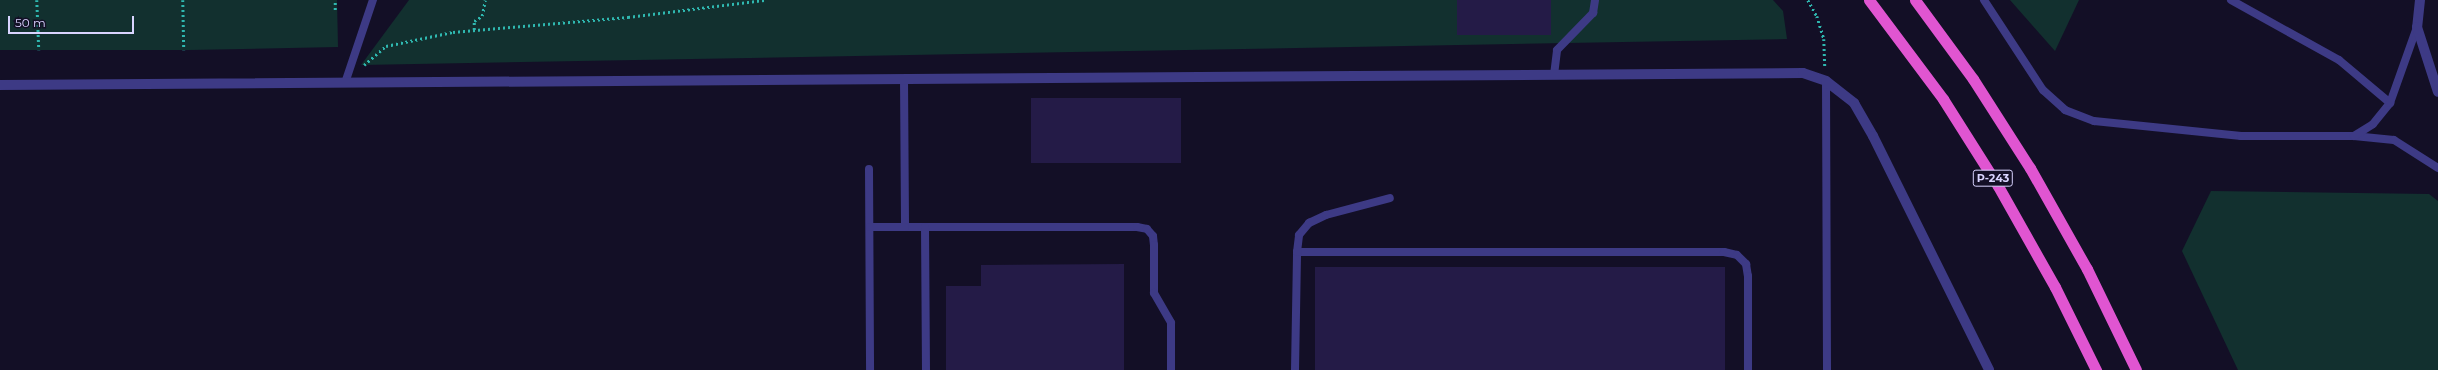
<!DOCTYPE html>
<meta charset="utf-8">
<style>
body{margin:0}
#map{position:relative;width:2438px;height:370px;overflow:hidden;background:#130f26;font-family:Montserrat,sans-serif}
div>[style]{position:absolute}
[style*='--x']{left:calc(var(--x)*1px);top:calc(var(--y)*1px);width:calc(var(--w)*1px);rotate:calc(var(--a)*1deg)}
.green>*{inset:0;background:#12302f}
.building>*{inset:0;background:#241b47;transform-origin:0 0}
.path>*{height:2.5px;margin-top:-1.25px;transform-origin:0;background:repeating-linear-gradient(90deg,#2fb8b0 0 2px,transparent 0 5px)}
.service>*{height:8px;margin:-4px;padding:0 4px;transform-origin:4px;border-radius:4px;background:#3d3a85}
.minor>*{height:10px;margin:-5px;padding:0 5px;transform-origin:5px;border-radius:5px;background:#3d3a85}
.trunk>*{height:11px;margin:-5.5px;padding:0 5.5px;transform-origin:5.5px;border-radius:5.5px;background:#e055d1}
span{translate:-50% -50%;white-space:nowrap;text-align:center;line-height:1.15;-webkit-text-stroke:3px #130f26;paint-order:stroke}
.shield-label span{padding:1px 3px;background:#130f26;border:1px solid;border-radius:3px;-webkit-text-stroke-width:0}
.shield-label{font-size:11px;color:#d9d4ff;font-weight:700}
.scale{position:absolute;left:8px;top:16px;width:126px;height:18px;box-sizing:border-box;border:2px solid #d9d4ff;border-top:0;padding-left:5px;font-size:12px;line-height:14px;white-space:nowrap;color:#d9d4ff;-webkit-text-stroke:3px #130f26;paint-order:stroke}
</style>
<div id="map">
<div class="green">
<i style="clip-path:polygon(0 0,337px 0,338px 47px,189px 50px,0 50px)"></i>
<i style="clip-path:polygon(409px 0,1773px 0,1783px 11px,1787px 39px,361px 65px)"></i>
<i style="clip-path:polygon(2010px 0,2079px 0,2055px 51px)"></i>
<i style="clip-path:polygon(2211px 191px,2429px 194px,2438px 201px,2438px 370px,2238px 370px,2182px 251px)"></i>
</div>
<div class="building">
<i style="left:1457px;top:0;width:94px;height:35px"></i>
<i style="left:1031px;top:98px;width:150px;height:65px"></i>
<i style="clip-path:polygon(1124px 264px,1124px 370px,946px 370px,946px 286px,981px 286px,981px 265px)"></i>
<i style="left:1315px;top:267px;width:410px;height:103px"></i>
</div>
<div class="path">
<i style="--x:37;--y:0;--w:50;--a:87.7"></i>
<i style="--x:183;--y:0;--w:50;--a:88.9"></i>
<i style="--x:1808;--y:0;--w:18;--a:61"></i>
<i style="--x:1817;--y:16;--w:24;--a:73"></i>
<i style="--x:1824;--y:39;--w:29;--a:88"></i>
<i style="--x:335;--y:10;--w:10;--a:-90"></i>
<i style="--x:474;--y:30;--w:9;--a:-90"></i>
<i style="--x:474;--y:21;--w:9;--a:-32"></i>
<i style="--x:482;--y:16;--w:16;--a:-79"></i>
<i style="--x:364;--y:65;--w:29;--a:-41"></i>
<i style="--x:386;--y:46;--w:68;--a:-11.8"></i>
<i style="--x:453;--y:32;--w:176;--a:-4.9"></i>
<i style="--x:628;--y:17;--w:138;--a:-7.1"></i>
</div>
<div class="service">
<i style="--x:1984;--y:0;--w:108;--a:56.8"></i>
<i style="--x:2043;--y:90;--w:30;--a:42"></i>
<i style="--x:2065;--y:110;--w:31;--a:21"></i>
<i style="--x:2094;--y:121;--w:148;--a:5.8"></i>
<i style="--x:2241;--y:136;--w:113;--a:0"></i>
<i style="--x:2354;--y:136;--w:40;--a:5.7"></i>
<i style="--x:2394;--y:140;--w:52;--a:32.5"></i>
<i style="--x:2231;--y:0;--w:124;--a:29.1"></i>
<i style="--x:2339;--y:60;--w:67;--a:40.1"></i>
<i style="--x:1554;--y:75;--w:25;--a:-83"></i>
<i style="--x:1557;--y:50;--w:52;--a:-45.8"></i>
<i style="--x:1593;--y:13;--w:13;--a:-81"></i>
<i style="--x:904;--y:79;--w:148;--a:89.6"></i>
<i style="--x:905;--y:227;--w:232;--a:0"></i>
<i style="--x:1137;--y:227;--w:10;--a:11"></i>
<i style="--x:1147;--y:229;--w:9;--a:49"></i>
<i style="--x:1153;--y:236;--w:9;--a:84"></i>
<i style="--x:1154;--y:245;--w:48;--a:90"></i>
<i style="--x:1154;--y:293;--w:34;--a:60"></i>
<i style="--x:1171;--y:323;--w:47;--a:90"></i>
<i style="--x:1826;--y:81;--w:289;--a:89.8"></i>
<i style="--x:345;--y:83;--w:88;--a:-71.4"></i>
<i style="--x:2354;--y:136;--w:22;--a:-32"></i>
<i style="--x:2373;--y:124;--w:27;--a:-51"></i>
<i style="--x:2390;--y:103;--w:81;--a:-70.4"></i>
<i style="--x:869;--y:169;--w:201;--a:89.7"></i>
<i style="--x:870;--y:227;--w:35;--a:0"></i>
<i style="--x:925;--y:227;--w:143;--a:89.6"></i>
<i style="--x:1297;--y:252;--w:427;--a:0"></i>
<i style="--x:1724;--y:252;--w:13;--a:13"></i>
<i style="--x:1737;--y:255;--w:13;--a:45"></i>
<i style="--x:1746;--y:264;--w:12;--a:81"></i>
<i style="--x:1748;--y:276;--w:94;--a:90"></i>
<i style="--x:1295;--y:370;--w:118;--a:-89"></i>
<i style="--x:1297;--y:252;--w:17;--a:-83"></i>
<i style="--x:1299;--y:235;--w:16;--a:-50"></i>
<i style="--x:1309;--y:223;--w:19;--a:-25"></i>
<i style="--x:1326;--y:215;--w:66;--a:-14.9"></i>
</div>
<div class="minor">
<i style="--x:2420;--y:0;--w:27;--a:96"></i>
<i style="--x:2417;--y:27;--w:68;--a:72.1"></i>
<i style="--x:0;--y:85;--w:1803;--a:-0.38"></i>
<i style="--x:1803;--y:73;--w:24;--a:19"></i>
<i style="--x:1826;--y:81;--w:36;--a:38"></i>
<i style="--x:1854;--y:103;--w:38;--a:60"></i>
<i style="--x:1873;--y:136;--w:261;--a:63.6"></i>
</div>
<div class="trunk">
<i style="--x:1869;--y:0;--w:124;--a:53.2"></i>
<i style="--x:1943;--y:99;--w:103;--a:57.7"></i>
<i style="--x:1998;--y:186;--w:116;--a:60.6"></i>
<i style="--x:2055;--y:287;--w:93;--a:63.7"></i>
<i style="--x:1915;--y:0;--w:98;--a:53.7"></i>
<i style="--x:1973;--y:79;--w:106;--a:57.4"></i>
<i style="--x:2030;--y:168;--w:116;--a:60.6"></i>
<i style="--x:2087;--y:269;--w:112;--a:64.1"></i>
</div>
<div class="shield-label">
<span style="left:1993px;top:178px">Р-243</span>
</div>
<div class="scale">50 m</div>
</div>
